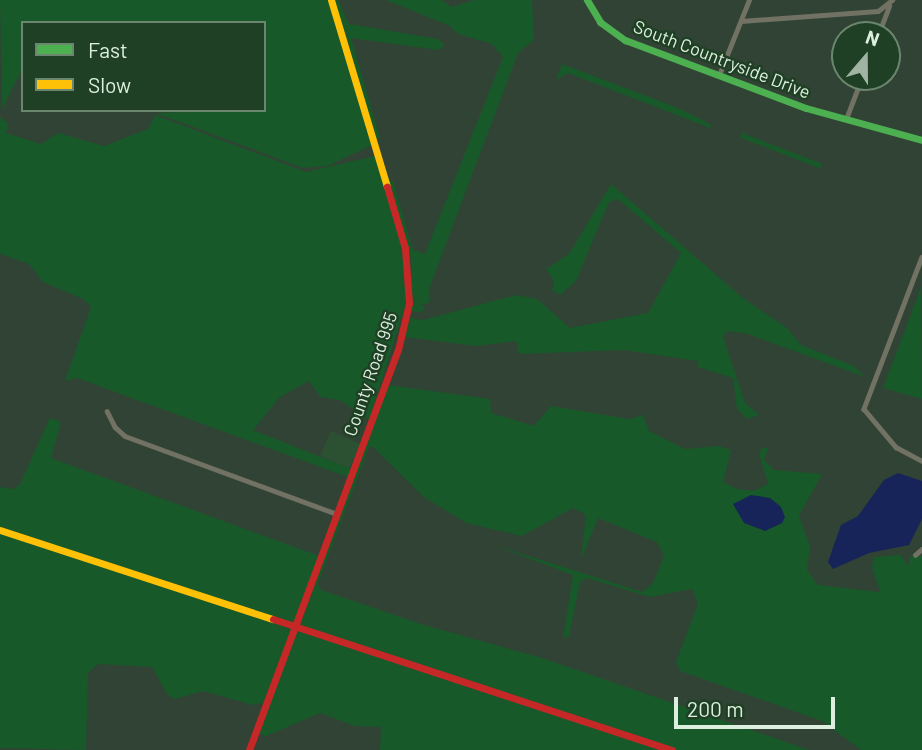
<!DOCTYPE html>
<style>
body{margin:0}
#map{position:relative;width:922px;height:750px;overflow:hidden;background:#314334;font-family:Barlow,sans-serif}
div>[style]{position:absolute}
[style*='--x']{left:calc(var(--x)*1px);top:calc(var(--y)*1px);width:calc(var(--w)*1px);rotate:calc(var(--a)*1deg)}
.built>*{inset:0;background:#2c5132;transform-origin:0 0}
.green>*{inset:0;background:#18592a;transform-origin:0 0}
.water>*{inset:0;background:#16245a}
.street>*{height:4.5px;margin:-2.25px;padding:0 2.25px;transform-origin:2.25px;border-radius:2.25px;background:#717164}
.fast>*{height:7px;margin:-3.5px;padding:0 3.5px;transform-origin:3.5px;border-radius:3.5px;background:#4caf50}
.slow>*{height:7px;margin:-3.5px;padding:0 3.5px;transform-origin:3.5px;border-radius:3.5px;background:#ffc107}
.jam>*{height:7px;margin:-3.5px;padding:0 3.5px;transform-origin:3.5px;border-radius:3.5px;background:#c62828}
span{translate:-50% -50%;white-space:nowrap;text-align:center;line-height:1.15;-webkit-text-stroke:5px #1f4025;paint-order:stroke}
.street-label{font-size:18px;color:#ddf0df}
.legend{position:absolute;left:21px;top:21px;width:245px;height:91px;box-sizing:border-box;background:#1f4025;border:2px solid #6b866f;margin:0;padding:9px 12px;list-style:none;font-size:21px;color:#ddf0df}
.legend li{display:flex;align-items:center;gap:14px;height:35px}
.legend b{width:35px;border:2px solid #6b866f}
.north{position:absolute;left:831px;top:21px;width:70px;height:70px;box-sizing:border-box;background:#1f4025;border:2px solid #6b866f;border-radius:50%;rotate:20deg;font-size:19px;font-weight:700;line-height:28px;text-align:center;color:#ddf0df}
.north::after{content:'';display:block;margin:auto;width:24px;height:32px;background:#a1b3a3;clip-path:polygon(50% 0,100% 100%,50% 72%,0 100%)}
.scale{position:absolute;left:674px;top:697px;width:161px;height:32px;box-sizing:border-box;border:4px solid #ddf0df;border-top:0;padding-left:9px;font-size:21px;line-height:24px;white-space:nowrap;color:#ddf0df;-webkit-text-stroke:5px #1f4025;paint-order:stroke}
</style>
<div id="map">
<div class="built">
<i style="left:331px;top:431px;width:32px;height:27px;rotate:24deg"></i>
</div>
<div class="green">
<i style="clip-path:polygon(0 0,328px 0,372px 145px,327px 166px,303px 168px,156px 113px,264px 110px,264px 23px,23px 23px,23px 68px,2px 109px)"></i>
<i style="clip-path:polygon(333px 0,338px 0,349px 24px,438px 39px,445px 45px,438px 50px,351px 38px,380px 138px,376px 138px)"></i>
<i style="clip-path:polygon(386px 0,441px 0,452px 7px,474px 0,532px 0,534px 40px,518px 53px,429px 289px,429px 303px,422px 304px,425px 310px,419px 312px,411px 311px,411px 258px,389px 181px,393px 181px,413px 250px,425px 254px,503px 57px,492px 44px,458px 34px,450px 26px)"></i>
<i style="clip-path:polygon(562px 64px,678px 108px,712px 125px,710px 128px,568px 73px,556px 80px)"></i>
<i style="clip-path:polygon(155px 115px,306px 172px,375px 156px,402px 247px,406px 303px,369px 420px,340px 400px,321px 397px,309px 381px,280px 397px,253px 430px,351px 469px,348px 477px,77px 378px,65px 381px,91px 307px,83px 299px,43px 282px,29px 264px,0 254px,0 117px,8px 124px,6px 133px,41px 144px,58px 133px,104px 146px,148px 129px)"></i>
<i style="left:742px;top:133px;width:86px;height:5px;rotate:21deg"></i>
<i style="clip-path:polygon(611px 184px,743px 298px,787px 328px,801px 345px,854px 366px,865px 377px,748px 334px,728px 331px,723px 336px,745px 403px,759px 415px,747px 419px,737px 409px,733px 378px,698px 367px,698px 361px,624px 350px,519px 354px,516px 341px,476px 346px,405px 337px,410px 318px,423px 320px,516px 295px,537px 299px,570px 328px,648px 313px,681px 253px,618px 199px,609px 202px,576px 281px,560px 295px,552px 290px,554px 281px,546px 269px,569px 254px)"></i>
<i style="clip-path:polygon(922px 285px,921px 291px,922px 399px,883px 388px)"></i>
<i style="clip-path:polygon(388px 385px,490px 399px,491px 413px,534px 426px,551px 406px,630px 419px,643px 415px,649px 431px,685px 449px,719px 446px,731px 450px,723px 482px,737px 489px,754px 491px,768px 484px,759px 454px,762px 448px,768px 448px,764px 460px,774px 470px,822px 474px,799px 516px,810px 546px,807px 570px,818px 585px,880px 592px,872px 567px,874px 557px,900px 555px,909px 566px,909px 556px,922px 556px,922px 750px,861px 750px,822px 721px,680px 671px,676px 662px,698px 604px,692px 589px,650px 597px,587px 578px,580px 582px,569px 636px,563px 638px,573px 575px,491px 544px,642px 592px,653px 583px,664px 556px,657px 542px,598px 518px,581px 560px,586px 515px,573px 508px,522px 536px,466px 523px,424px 497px,373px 447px,369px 447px,318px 584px,321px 590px,424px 625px,542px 658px,809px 750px,673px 750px,300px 626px)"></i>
<i style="clip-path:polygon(50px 418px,61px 422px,51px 458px,319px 556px,294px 623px,0 527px,0 487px,14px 489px,20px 484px)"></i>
<i style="clip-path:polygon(0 533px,292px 629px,263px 703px,253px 705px,203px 691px,175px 699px,167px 694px,152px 667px,98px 664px,88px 673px,86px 750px,0 748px)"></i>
<i style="clip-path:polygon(297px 630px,669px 750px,380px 750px,381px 727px,355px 726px,320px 713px,266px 736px,258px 733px)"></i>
</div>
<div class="water">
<i style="clip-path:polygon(898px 473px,922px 481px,922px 519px,909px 545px,869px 553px,833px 569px,828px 562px,841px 525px,858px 516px,884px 480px)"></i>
<i style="clip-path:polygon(751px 495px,770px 498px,781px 507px,785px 517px,782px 523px,765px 531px,744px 523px,733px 504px)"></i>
</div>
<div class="street">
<i style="--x:741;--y:21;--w:137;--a:-4.2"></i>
<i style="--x:878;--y:11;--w:18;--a:-38"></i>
<i style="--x:878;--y:35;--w:31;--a:-69"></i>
<i style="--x:719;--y:75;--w:81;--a:-68.2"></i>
<i style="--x:846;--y:119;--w:45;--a:-69.1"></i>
<i style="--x:922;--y:257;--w:163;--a:110.9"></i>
<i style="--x:864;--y:409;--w:50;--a:49.9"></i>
<i style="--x:896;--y:447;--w:30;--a:28"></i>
<i style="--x:107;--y:411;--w:18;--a:63"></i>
<i style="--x:115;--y:427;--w:13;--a:42"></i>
<i style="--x:125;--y:436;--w:226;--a:20.2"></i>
<i style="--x:915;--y:555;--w:9;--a:-41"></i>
</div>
<div class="fast">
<i style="--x:587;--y:0;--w:26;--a:59"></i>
<i style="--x:600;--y:22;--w:31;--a:36"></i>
<i style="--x:625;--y:40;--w:193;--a:20.6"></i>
<i style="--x:806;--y:108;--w:120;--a:15.4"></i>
</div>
<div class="slow">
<i style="--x:331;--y:0;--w:195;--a:73.3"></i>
<i style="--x:0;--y:530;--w:287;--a:18.1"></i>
</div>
<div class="jam">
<i style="--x:273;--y:619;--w:420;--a:18.2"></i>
<i style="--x:249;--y:750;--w:427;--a:-69.6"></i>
<i style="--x:398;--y:350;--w:48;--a:-76.8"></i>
<i style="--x:409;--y:303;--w:55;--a:-94.2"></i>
<i style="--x:405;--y:248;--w:64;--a:-106.4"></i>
</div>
<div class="street-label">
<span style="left:722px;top:59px;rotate:21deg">South Countryside Drive</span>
<span style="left:370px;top:374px;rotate:-71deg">County Road 995</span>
</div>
<ul class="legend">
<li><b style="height:9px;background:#4caf50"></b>Fast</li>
<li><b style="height:9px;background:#ffc107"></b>Slow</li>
</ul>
<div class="north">N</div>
<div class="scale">200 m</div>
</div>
